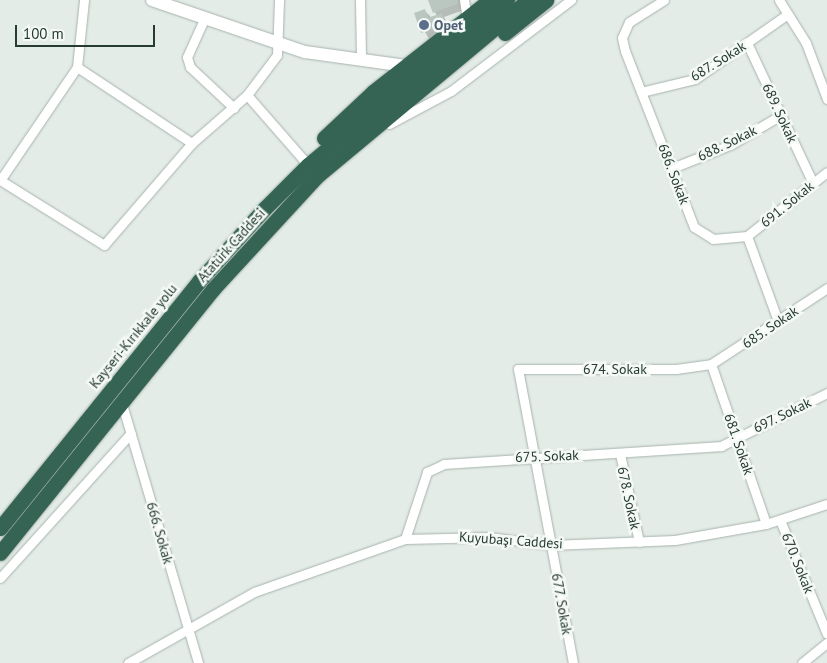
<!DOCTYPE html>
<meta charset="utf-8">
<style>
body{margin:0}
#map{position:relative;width:827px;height:663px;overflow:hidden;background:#e4ece7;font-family:"PT Sans",sans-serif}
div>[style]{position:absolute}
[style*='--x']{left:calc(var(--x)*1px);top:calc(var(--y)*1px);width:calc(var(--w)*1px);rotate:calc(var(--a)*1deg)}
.shadow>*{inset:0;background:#0003}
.building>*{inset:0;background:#bac6c0}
.roads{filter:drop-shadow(0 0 1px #a7b3ad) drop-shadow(0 0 1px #a7b3ad)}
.street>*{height:9px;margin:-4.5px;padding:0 4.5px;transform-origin:4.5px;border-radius:4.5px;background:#fff}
.secondary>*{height:12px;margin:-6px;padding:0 6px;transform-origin:6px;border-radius:6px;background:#fff}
.highway>*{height:15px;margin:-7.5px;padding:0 7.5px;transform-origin:7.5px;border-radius:7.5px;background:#356454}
.dots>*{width:14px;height:14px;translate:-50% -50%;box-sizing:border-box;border:2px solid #f4f9f6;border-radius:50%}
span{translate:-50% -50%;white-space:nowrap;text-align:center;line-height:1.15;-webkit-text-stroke:5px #f4f9f6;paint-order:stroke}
.service-label{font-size:14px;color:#4e5e75;font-weight:700}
.left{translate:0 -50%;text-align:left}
.street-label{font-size:14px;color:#263b32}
.scale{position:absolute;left:15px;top:25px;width:140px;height:22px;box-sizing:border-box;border:2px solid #263b32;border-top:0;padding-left:6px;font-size:15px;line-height:18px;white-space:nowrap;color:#263b32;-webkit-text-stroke:4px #f4f9f6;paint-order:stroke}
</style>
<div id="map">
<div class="shadow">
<i style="clip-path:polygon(429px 0,460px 0,464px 10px,444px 17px,452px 31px,429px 39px,415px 14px,425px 11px,431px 17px,437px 16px)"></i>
</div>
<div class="building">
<i style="clip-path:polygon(428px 0,457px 0,458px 4px,433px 13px)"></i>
<i style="clip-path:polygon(425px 9px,428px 18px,442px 13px,446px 24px,421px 33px,414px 13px)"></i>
</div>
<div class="roads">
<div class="street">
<i style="--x:360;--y:0;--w:60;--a:89"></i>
<i style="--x:464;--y:0;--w:18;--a:81"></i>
<i style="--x:664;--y:0;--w:41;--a:147.8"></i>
<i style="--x:629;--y:22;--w:17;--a:114"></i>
<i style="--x:622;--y:38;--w:13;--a:77"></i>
<i style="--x:625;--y:51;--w:189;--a:68.6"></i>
<i style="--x:694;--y:227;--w:22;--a:32"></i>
<i style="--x:713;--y:239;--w:34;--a:-5"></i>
<i style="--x:747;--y:236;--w:90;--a:70"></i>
<i style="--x:779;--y:0;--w:51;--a:57.9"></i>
<i style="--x:806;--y:43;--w:60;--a:69.4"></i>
<i style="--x:205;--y:17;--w:44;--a:114.2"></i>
<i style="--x:187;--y:57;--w:10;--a:73"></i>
<i style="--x:190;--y:67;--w:60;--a:43"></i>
<i style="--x:747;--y:43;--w:155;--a:64.8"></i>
<i style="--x:77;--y:67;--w:138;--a:33.5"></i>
<i style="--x:641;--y:92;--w:56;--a:-13.5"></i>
<i style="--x:695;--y:79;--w:113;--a:-35"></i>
<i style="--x:247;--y:95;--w:50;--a:-53.1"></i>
<i style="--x:277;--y:55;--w:55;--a:-87.9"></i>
<i style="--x:389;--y:124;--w:70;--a:-28"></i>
<i style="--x:451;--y:91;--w:151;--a:-37.2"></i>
<i style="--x:672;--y:168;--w:62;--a:-21.6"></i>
<i style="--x:730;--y:145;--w:59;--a:-30.5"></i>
<i style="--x:1;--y:179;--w:135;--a:-55.8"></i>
<i style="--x:77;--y:67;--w:67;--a:-84"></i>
<i style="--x:0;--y:180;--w:123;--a:32"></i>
<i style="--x:104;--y:245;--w:135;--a:-49.2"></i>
<i style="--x:192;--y:143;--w:73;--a:-41.1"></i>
<i style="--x:247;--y:95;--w:93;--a:48.9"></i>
<i style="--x:747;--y:236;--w:102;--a:-38.7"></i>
<i style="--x:711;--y:364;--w:169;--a:71"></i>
<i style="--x:122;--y:404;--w:270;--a:73.6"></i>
<i style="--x:620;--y:454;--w:90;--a:77.8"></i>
<i style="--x:780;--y:520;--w:123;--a:67.6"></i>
<i style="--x:405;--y:539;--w:71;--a:-71.8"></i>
<i style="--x:427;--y:472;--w:19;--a:-25"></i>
<i style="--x:444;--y:464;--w:278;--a:-3.7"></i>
<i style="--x:721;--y:446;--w:119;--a:-26.6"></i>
<i style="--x:0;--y:578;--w:195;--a:-47.9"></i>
<i style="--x:128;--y:663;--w:145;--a:-29.4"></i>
<i style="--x:254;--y:592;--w:160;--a:-19.3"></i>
<i style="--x:405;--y:539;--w:84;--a:-1.4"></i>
<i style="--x:489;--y:537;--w:63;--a:7.4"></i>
<i style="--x:551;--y:545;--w:124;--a:-2.3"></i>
<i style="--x:675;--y:540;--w:92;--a:-10"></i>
<i style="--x:766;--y:524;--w:64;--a:-18.2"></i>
<i style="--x:573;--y:663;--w:299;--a:-100.6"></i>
<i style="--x:518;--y:369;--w:158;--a:0"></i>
<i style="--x:676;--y:369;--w:35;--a:-8"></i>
<i style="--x:711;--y:364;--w:139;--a:-33.2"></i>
<i style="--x:802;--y:663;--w:32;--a:-39"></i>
</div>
<div class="secondary">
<i style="--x:152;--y:0;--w:162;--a:18.8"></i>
<i style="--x:305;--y:52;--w:102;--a:7.9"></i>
</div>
<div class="highway">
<i style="--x:505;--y:33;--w:53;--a:-38.8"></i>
<i style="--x:324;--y:138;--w:67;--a:-43.2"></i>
<i style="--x:373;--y:92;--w:149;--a:-38.2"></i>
<i style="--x:0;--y:528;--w:317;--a:-51.1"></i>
<i style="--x:199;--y:281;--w:98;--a:-47.9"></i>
<i style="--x:265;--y:208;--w:61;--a:-45"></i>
<i style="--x:308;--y:165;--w:259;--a:-39.7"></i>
<i style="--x:0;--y:553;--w:339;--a:-51.1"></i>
<i style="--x:213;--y:289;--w:154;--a:-47.4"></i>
<i style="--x:317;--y:176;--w:275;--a:-39.8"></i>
</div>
</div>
<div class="dots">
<i style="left:424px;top:25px;background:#5c6f8a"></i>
</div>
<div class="service-label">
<span class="left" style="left:434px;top:25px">Opet</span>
</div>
<div class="street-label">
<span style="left:718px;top:61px;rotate:-32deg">687. Sokak</span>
<span style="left:780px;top:113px;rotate:65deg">689. Sokak</span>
<span style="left:727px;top:143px;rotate:-26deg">688. Sokak</span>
<span style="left:674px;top:174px;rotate:69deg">686. Sokak</span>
<span style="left:787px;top:204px;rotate:-39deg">691. Sokak</span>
<span style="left:231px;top:245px;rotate:-48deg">Atatürk Caddesi</span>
<span style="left:770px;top:327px;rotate:-34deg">685. Sokak</span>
<span style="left:133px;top:336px;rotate:-51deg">Kayseri-Kırıkkale yolu</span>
<span style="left:615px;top:369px">674. Sokak</span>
<span style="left:782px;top:415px;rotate:-26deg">697. Sokak</span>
<span style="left:739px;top:444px;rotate:71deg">681. Sokak</span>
<span style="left:547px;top:456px;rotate:-2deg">675. Sokak</span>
<span style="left:629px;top:498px;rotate:78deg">678. Sokak</span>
<span style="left:160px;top:533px;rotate:74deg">666. Sokak</span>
<span style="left:511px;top:540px;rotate:4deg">Kuyubaşı Caddesi</span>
<span style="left:798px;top:563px;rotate:68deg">670. Sokak</span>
<span style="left:562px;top:604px;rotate:80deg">677. Sokak</span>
</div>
<div class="scale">100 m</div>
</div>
